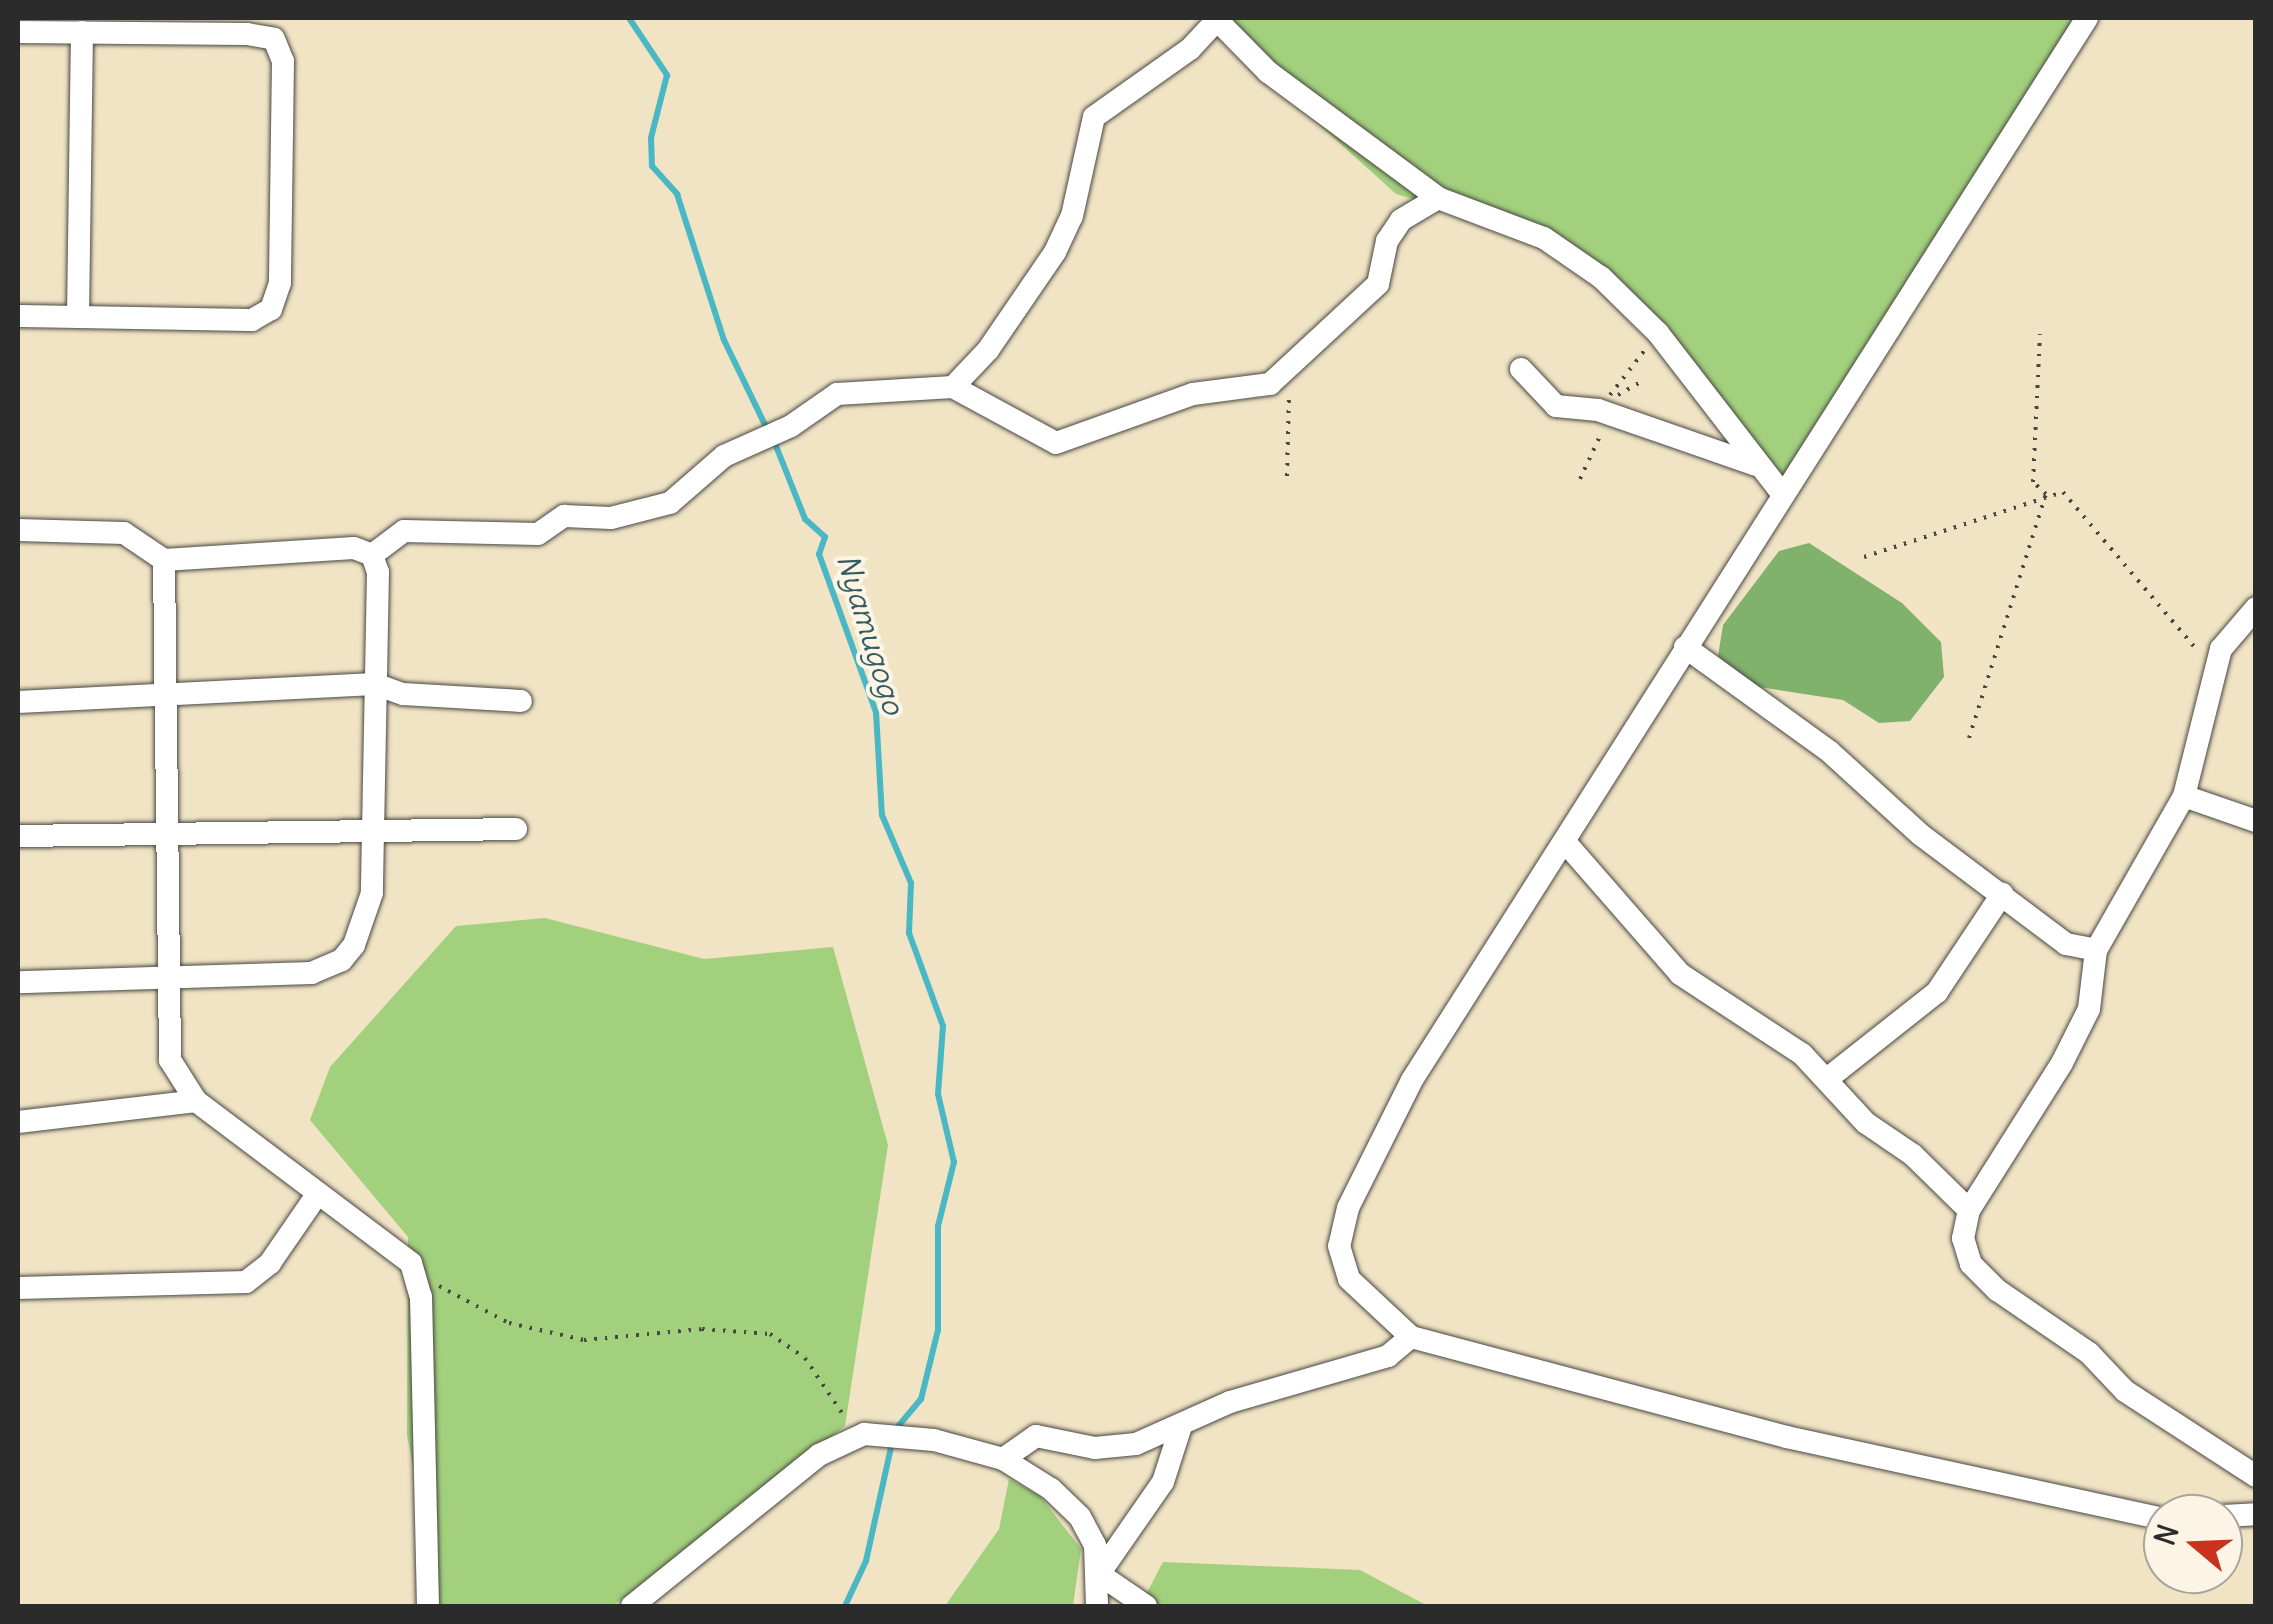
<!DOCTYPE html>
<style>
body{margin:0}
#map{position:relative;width:2273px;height:1624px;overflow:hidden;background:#f1e4c5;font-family:Delius,sans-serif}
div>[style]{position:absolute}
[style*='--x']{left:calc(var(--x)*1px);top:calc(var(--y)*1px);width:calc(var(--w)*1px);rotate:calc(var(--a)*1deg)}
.green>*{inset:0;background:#a2d07d}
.forest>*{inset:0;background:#81b26c}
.stream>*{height:6px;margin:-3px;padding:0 3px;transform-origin:3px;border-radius:3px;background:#4ab8c4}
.path>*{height:4px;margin-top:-2px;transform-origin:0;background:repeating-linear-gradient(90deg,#494742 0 2.5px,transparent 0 10.5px)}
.roads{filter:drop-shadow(0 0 2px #494742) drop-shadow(0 0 2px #494742)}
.street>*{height:22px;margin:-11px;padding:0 11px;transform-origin:11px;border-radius:11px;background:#fff}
span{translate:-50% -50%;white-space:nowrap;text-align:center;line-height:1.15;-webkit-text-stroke:8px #fcf5e5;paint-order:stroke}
.water-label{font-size:30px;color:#365c61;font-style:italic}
.frame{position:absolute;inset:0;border:20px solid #2b2b2b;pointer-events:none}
.north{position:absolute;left:2143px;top:1494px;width:100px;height:100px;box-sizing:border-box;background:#fcf5e5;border:2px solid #a8a49b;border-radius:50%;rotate:289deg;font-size:28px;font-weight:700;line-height:40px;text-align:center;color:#2b2b2b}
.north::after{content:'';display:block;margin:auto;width:35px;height:45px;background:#c8321e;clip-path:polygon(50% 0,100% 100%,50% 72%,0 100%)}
</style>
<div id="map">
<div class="green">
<i style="clip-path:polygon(1201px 18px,2085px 18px,1774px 515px,1764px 486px,1641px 323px,1538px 236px,1396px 194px)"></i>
<i style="clip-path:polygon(545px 918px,704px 959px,833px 947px,888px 1145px,845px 1426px,613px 1606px,440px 1606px,407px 1435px,408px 1237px,310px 1120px,330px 1067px,456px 926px)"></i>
<i style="clip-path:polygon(1009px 1479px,1040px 1496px,1081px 1549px,1073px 1606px,945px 1606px,999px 1529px)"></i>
<i style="clip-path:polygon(1163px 1562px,1360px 1570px,1428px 1606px,1140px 1606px)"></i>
</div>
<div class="forest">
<i style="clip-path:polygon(1809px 543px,1902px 603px,1941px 642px,1944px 677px,1910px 721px,1879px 723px,1843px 700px,1759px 687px,1718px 656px,1723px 625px,1779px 551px)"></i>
</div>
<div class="stream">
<i style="--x:629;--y:18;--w:69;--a:56.3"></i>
<i style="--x:667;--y:75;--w:65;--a:104.3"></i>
<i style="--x:651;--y:138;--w:28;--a:88"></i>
<i style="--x:652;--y:166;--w:38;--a:48"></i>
<i style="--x:677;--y:194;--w:153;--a:72.2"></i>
<i style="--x:724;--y:340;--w:99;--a:64.2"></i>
<i style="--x:774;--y:441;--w:84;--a:68.3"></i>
<i style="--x:805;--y:519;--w:27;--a:42"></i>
<i style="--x:825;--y:537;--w:18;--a:109"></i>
<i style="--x:819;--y:554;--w:168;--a:70.2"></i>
<i style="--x:876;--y:712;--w:103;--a:86.7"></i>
<i style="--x:882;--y:815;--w:74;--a:66.9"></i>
<i style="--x:911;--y:883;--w:50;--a:92.3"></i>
<i style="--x:909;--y:933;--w:99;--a:69.9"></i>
<i style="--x:943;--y:1026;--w:68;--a:94.2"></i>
<i style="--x:938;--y:1094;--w:70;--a:76.8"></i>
<i style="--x:954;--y:1162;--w:66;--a:104"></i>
<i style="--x:938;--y:1226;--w:104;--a:90"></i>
<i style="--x:938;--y:1330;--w:71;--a:103.8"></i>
<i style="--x:921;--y:1399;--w:39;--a:130"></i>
<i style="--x:845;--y:1606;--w:50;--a:-65"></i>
<i style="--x:866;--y:1561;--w:121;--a:-77.6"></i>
</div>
<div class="path">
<i style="--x:1610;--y:395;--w:56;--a:-52.3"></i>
<i style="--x:1618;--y:395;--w:28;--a:-30"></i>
<i style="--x:1287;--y:476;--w:84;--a:-88.6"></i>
<i style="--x:1580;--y:479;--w:50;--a:-65"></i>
<i style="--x:1864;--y:557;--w:209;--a:-18.1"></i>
<i style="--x:2063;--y:492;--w:209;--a:49.7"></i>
<i style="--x:1969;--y:738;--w:256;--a:-72.5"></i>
<i style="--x:2046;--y:494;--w:18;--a:-137"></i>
<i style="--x:2033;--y:482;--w:148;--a:-87.3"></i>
<i style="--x:439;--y:1286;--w:79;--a:27.9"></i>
<i style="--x:509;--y:1323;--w:77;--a:12.8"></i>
<i style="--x:584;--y:1340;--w:119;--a:-5.3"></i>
<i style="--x:702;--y:1329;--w:68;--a:4.2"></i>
<i style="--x:770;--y:1334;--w:42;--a:34.4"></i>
<i style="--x:805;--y:1358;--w:73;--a:56.1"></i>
</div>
<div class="roads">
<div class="street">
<i style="--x:1215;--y:18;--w:76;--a:45.5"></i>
<i style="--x:1268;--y:72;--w:212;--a:36.5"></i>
<i style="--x:1438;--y:198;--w:113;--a:20.7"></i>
<i style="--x:1544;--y:238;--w:70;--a:34.6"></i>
<i style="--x:1602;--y:278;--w:78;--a:44.5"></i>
<i style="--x:1658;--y:333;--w:205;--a:52.3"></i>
<i style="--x:2087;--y:18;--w:1258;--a:122.44"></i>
<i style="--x:1412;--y:1080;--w:143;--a:116.6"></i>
<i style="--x:1348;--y:1208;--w:39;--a:103"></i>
<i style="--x:1339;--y:1246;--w:34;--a:73"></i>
<i style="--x:1349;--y:1279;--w:85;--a:43.1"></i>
<i style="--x:1411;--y:1337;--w:389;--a:14.9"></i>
<i style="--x:1787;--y:1437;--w:385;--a:12.3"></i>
<i style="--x:18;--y:32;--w:229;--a:0.5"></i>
<i style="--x:247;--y:34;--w:27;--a:10"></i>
<i style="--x:274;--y:39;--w:24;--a:68"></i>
<i style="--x:283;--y:61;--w:222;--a:90.8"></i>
<i style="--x:280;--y:283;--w:28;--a:109"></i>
<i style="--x:271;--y:309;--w:22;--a:150"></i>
<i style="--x:252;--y:320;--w:234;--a:-179"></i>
<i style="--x:78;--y:317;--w:285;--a:-89.2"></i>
<i style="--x:1521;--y:369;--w:51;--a:46.6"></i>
<i style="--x:1556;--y:406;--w:42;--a:5.4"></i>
<i style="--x:1598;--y:410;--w:167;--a:19.2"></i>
<i style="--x:953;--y:387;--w:117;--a:28.5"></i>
<i style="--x:1056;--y:443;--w:145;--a:-19.7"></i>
<i style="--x:1193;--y:394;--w:78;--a:-7.4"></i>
<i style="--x:1270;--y:384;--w:147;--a:-42.8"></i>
<i style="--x:1378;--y:284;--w:44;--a:-78.2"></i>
<i style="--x:1387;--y:241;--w:25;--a:-56"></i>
<i style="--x:1401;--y:220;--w:43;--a:-30.7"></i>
<i style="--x:18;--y:530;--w:106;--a:1.6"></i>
<i style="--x:124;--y:533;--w:48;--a:34"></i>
<i style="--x:164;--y:560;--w:190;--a:-3.6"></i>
<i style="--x:354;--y:548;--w:19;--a:21"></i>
<i style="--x:372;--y:555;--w:18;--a:71"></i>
<i style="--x:378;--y:572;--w:321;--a:91.1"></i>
<i style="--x:372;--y:893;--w:55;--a:109.1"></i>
<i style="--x:354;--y:945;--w:19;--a:129"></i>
<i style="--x:342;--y:960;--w:33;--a:157"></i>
<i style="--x:312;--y:973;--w:294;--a:178.2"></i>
<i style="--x:372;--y:555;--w:40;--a:-37"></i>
<i style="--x:404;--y:531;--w:134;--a:1.3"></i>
<i style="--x:538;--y:534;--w:32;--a:-35"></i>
<i style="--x:564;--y:516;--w:47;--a:2.4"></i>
<i style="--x:611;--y:518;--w:61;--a:-14.3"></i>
<i style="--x:670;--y:503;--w:72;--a:-41"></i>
<i style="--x:724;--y:456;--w:73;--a:-24.1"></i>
<i style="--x:791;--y:426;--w:56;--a:-34.8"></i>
<i style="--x:837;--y:394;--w:116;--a:-3.5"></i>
<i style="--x:953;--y:387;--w:51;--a:-46.6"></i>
<i style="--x:988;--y:350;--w:119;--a:-55.6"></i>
<i style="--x:1055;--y:252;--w:40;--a:-65"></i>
<i style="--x:1072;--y:216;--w:101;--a:-77.5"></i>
<i style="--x:1094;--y:117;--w:118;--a:-35.3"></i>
<i style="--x:1190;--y:49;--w:40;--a:-47"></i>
<i style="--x:164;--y:560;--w:500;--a:89.31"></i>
<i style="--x:170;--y:1060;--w:49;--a:57.6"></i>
<i style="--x:196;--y:1101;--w:269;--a:37"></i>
<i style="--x:411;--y:1263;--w:35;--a:74"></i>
<i style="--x:421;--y:1297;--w:309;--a:88.7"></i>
<i style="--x:1685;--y:647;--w:179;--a:35.9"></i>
<i style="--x:1830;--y:752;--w:123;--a:42.4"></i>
<i style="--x:1921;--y:835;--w:181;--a:36.9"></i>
<i style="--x:2066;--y:944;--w:31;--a:11"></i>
<i style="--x:18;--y:702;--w:357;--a:-2.9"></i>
<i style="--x:375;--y:684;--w:30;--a:20"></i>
<i style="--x:403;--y:694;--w:118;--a:3.4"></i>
<i style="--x:2184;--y:796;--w:152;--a:-75.9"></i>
<i style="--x:2221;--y:649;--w:54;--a:-49.5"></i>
<i style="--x:2256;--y:821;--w:76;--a:-160.9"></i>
<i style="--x:2184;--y:796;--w:177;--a:119.7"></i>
<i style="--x:2096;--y:950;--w:59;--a:96.8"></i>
<i style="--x:2089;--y:1009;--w:60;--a:116.6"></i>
<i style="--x:2062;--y:1063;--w:174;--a:122.3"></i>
<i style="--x:1969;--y:1210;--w:29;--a:102"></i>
<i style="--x:1963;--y:1238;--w:27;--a:73"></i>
<i style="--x:1971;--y:1264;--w:37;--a:45"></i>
<i style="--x:1997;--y:1290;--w:112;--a:34.4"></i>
<i style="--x:2089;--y:1353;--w:52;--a:46.5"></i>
<i style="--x:2125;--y:1391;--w:156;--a:33"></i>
<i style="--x:18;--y:836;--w:498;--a:-0.8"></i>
<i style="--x:1565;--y:842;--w:175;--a:48.9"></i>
<i style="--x:1680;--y:974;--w:146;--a:33.3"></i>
<i style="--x:1802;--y:1054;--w:94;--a:47.2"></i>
<i style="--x:1866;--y:1123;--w:57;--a:34.2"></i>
<i style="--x:1913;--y:1155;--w:78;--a:44.5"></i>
<i style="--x:1827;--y:1079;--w:140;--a:-38.3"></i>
<i style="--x:1937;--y:992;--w:118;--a:-56.4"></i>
<i style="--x:18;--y:1122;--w:179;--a:-6.7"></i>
<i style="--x:18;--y:1288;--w:228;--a:-1.5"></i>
<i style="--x:246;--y:1282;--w:31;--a:-38"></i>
<i style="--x:270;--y:1263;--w:81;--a:-55.5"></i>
<i style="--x:1003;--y:1459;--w:40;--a:-34.9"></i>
<i style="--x:1036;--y:1436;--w:60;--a:11.5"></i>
<i style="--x:1095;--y:1448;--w:41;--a:-5.6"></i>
<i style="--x:1136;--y:1444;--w:103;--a:-24.1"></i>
<i style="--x:1230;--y:1402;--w:165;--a:-16.2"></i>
<i style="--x:1388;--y:1356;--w:30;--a:-40"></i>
<i style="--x:2223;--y:1516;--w:33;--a:-3"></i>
<i style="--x:632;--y:1606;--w:240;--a:-38.9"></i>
<i style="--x:819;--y:1455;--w:50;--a:-25"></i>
<i style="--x:864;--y:1434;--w:70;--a:4.9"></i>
<i style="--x:934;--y:1440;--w:72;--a:15.4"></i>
<i style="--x:1003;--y:1459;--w:57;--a:32"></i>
<i style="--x:1051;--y:1489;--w:40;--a:44"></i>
<i style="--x:1080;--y:1517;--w:32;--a:62"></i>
<i style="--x:1095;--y:1545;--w:61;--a:88.1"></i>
<i style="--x:1146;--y:1606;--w:57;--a:-145.8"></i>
<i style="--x:1099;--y:1574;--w:112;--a:-55.2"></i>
<i style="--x:1163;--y:1482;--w:59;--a:-72.2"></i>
</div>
</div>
<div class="water-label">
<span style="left:871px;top:634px;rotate:73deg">Nyamugogo</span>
</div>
<div class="frame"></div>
<div class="north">N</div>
</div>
